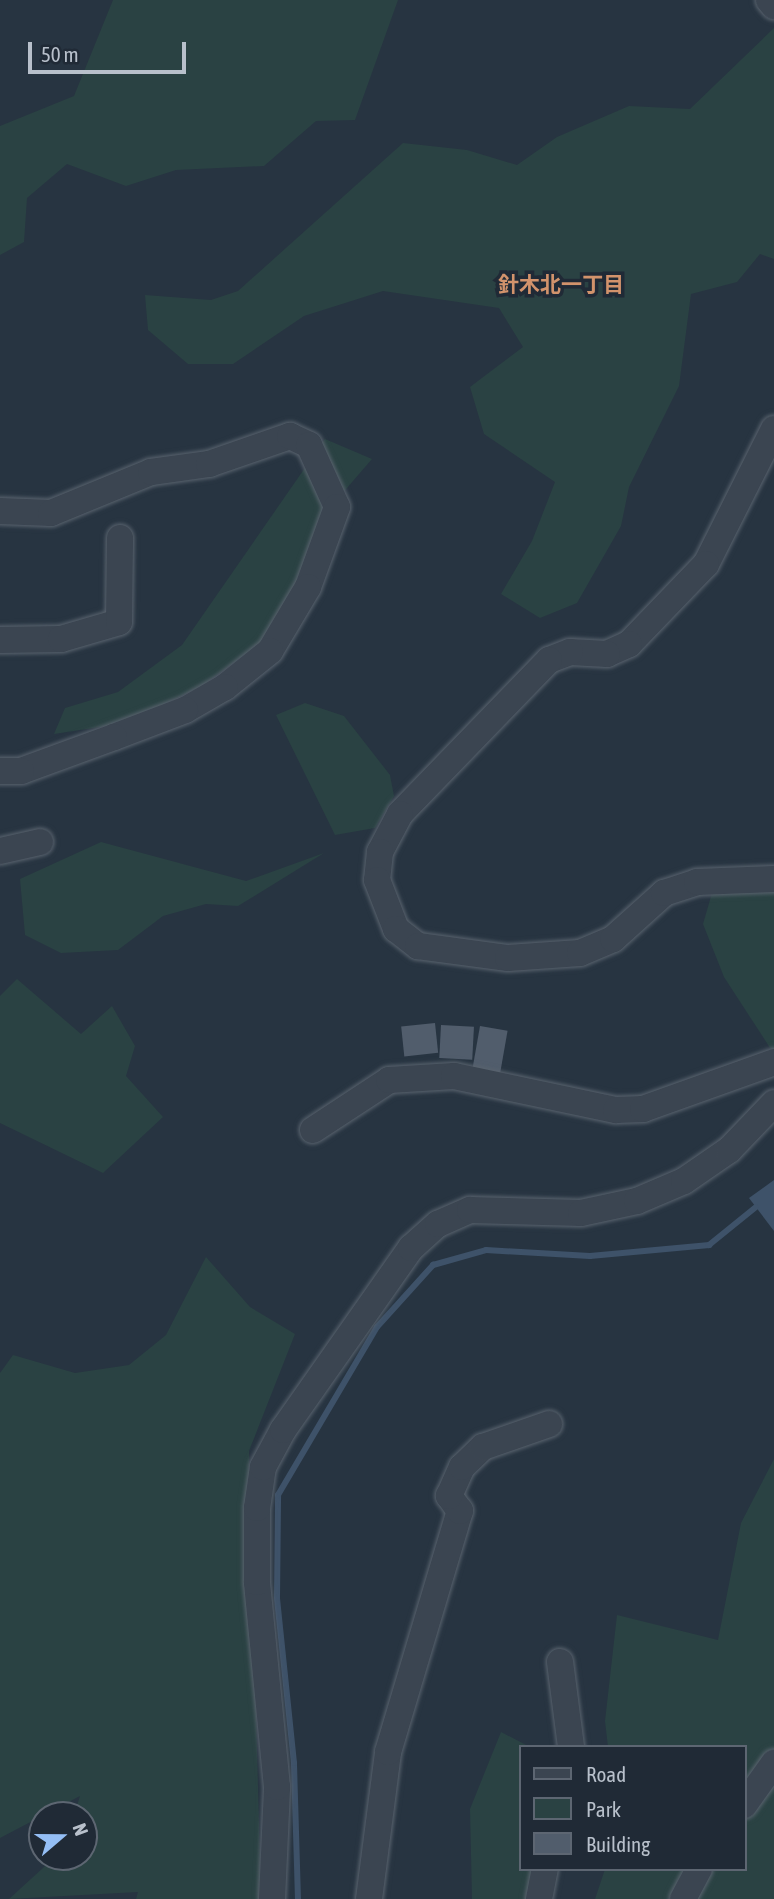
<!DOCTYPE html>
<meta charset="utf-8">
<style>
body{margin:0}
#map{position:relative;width:774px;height:1899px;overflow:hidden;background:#273441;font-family:"Asap Condensed","Noto Sans JP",sans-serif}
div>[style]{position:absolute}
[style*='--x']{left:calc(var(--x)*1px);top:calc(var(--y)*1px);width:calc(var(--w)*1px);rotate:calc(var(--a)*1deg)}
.green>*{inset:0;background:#2a4243}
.water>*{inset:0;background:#3e5269}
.stream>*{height:6px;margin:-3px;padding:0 3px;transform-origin:3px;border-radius:3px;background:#3e5269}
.building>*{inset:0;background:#515d6c;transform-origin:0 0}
.roads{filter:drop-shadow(0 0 2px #59636e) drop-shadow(0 0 2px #59636e)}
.minor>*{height:26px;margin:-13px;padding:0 13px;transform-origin:13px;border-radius:13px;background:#3b4551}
span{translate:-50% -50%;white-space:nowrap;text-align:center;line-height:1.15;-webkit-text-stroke:7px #202a36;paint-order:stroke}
.neighbourhood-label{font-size:21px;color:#d2936c;font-weight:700}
.legend{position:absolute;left:519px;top:1745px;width:228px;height:126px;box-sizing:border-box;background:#202a36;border:2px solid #5d6672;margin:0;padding:9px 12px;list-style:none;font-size:21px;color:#b8c0cb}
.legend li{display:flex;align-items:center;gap:14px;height:35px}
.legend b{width:35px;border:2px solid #5d6672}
.north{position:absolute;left:28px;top:1801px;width:70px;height:70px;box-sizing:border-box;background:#202a36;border:2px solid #5d6672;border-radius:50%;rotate:70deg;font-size:19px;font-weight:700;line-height:28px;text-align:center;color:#b8c0cb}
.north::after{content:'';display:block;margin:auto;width:24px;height:32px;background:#94bef5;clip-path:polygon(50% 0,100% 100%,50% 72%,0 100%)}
.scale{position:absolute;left:28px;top:42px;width:158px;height:32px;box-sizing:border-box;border:4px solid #b8c0cb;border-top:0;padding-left:9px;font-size:21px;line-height:24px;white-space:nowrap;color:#b8c0cb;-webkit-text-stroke:5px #202a36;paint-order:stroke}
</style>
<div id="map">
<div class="green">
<i style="clip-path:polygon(113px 0,398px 0,355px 120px,316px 121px,264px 166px,176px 170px,126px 186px,67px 164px,27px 198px,24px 242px,0 255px,0 126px,74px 96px)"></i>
<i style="clip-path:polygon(774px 28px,774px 259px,760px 254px,737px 282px,691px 294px,679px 386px,629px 487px,621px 526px,577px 603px,540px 618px,501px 594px,532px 541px,555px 482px,484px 434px,470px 387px,523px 347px,499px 308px,383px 291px,304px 316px,233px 364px,188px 364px,148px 330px,145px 295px,211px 300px,238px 291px,403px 143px,467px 150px,517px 165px,557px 137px,629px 106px,690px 109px)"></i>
<i style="clip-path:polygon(325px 439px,372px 459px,334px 503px,302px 583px,263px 641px,203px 685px,126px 723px,54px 734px,65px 708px,118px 692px,182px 645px)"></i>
<i style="clip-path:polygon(305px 703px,344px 716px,390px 775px,394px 796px,375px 828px,335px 835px,276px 715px)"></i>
<i style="clip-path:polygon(101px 842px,246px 881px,324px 853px,238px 906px,206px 904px,163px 916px,118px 950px,61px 953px,25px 935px,20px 879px)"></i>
<i style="clip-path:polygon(774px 889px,774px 1054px,724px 977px,703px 924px,712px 893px)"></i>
<i style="clip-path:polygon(17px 979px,81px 1034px,112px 1006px,135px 1046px,126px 1076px,163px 1117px,103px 1173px,0 1123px,0 996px)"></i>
<i style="clip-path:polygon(206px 1257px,250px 1307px,295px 1334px,249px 1451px,261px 1899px,136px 1899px,138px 1892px,9px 1899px,55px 1857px,84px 1857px,84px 1815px,74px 1815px,80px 1796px,0 1838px,0 1373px,13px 1355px,75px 1373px,129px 1365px,166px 1335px)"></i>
<i style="clip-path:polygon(774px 1459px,774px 1899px,595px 1899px,605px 1869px,744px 1869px,744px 1747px,608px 1747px,605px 1721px,617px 1615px,718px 1640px,741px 1523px)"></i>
<i style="clip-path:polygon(501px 1732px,530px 1747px,520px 1747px,520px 1869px,541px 1869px,530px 1899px,472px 1899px,470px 1809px)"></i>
</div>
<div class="water">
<i style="clip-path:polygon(774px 1180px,774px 1231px,749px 1198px)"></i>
</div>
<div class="stream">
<i style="--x:298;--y:1899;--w:136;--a:-91.7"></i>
<i style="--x:294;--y:1763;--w:166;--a:-95.9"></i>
<i style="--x:277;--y:1598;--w:103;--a:-89.4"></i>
<i style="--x:278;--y:1495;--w:195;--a:-59.5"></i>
<i style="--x:377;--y:1327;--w:84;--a:-47.9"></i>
<i style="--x:433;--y:1265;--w:55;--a:-15.8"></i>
<i style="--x:486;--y:1250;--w:104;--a:3.3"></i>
<i style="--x:590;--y:1256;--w:120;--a:-5.3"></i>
<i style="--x:709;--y:1245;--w:60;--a:-39"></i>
</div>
<div class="building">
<i style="left:435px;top:1023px;width:30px;height:34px;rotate:84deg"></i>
<i style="left:441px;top:1025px;width:33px;height:33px;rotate:3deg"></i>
<i style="left:480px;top:1026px;width:28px;height:44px;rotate:10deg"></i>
</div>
<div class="roads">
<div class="minor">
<i style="--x:769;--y:0;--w:8;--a:50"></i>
<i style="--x:774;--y:429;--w:151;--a:116.7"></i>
<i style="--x:706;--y:564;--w:111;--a:133.9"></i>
<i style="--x:629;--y:644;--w:24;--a:156"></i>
<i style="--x:607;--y:654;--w:37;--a:-177"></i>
<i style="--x:570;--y:652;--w:22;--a:159"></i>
<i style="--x:549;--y:660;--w:214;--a:134.1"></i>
<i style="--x:400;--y:814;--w:43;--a:117.8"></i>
<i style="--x:380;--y:852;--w:28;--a:96"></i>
<i style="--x:377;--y:880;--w:53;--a:68.8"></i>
<i style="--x:396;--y:929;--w:28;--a:38"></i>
<i style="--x:418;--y:946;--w:91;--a:7.6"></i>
<i style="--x:508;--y:958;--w:72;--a:-4"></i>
<i style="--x:580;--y:953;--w:36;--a:-23"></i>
<i style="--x:613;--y:939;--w:69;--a:-42"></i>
<i style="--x:664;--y:893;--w:35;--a:-18"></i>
<i style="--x:697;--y:882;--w:77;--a:-2.2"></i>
<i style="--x:0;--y:511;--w:51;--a:2.2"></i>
<i style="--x:51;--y:513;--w:108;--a:-22.3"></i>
<i style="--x:151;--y:472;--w:59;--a:-7.9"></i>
<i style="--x:209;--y:464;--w:86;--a:-19.1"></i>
<i style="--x:290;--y:436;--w:21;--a:25"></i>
<i style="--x:309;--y:445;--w:68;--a:65.7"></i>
<i style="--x:337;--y:507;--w:85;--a:109.9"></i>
<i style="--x:308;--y:587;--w:74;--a:120.7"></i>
<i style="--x:270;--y:651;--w:58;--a:141.3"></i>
<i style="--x:225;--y:687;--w:46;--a:150.1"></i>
<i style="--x:185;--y:710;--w:76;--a:159.2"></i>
<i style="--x:114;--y:737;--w:99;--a:159.9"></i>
<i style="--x:21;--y:771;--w:21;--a:180"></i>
<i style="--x:0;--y:640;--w:61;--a:-0.9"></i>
<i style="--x:61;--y:639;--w:60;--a:-16.3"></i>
<i style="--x:119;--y:622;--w:84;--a:-89.3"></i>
<i style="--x:0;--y:851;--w:41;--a:-12.7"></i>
<i style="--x:313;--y:1130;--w:91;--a:-33.3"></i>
<i style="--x:389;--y:1080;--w:65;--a:-3.5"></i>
<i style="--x:454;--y:1076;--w:166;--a:11.9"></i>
<i style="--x:616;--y:1110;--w:27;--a:-2"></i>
<i style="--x:643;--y:1109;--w:139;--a:-19.7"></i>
<i style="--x:560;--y:1662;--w:86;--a:82.6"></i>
<i style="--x:744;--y:1805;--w:52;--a:-54.5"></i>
<i style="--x:272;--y:1899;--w:112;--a:-87.4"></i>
<i style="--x:277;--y:1787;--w:206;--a:-95.6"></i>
<i style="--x:257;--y:1582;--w:74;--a:-90"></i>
<i style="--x:257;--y:1508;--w:41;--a:-81.7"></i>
<i style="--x:263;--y:1467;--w:42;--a:-61.6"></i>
<i style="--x:283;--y:1430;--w:223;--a:-54.9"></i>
<i style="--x:411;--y:1248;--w:36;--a:-42"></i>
<i style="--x:438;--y:1224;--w:35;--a:-24"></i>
<i style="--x:470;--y:1210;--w:111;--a:1.5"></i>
<i style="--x:581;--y:1213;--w:57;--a:-12.1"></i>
<i style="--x:637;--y:1201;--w:51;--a:-23.1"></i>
<i style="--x:684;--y:1181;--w:55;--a:-34.6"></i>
<i style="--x:729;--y:1150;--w:65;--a:-46.2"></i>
<i style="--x:369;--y:1899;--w:148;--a:-82.6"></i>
<i style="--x:388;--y:1752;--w:252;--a:-73.4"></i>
<i style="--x:460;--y:1511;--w:19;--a:-126"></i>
<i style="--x:449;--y:1496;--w:32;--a:-66"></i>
<i style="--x:462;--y:1467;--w:29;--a:-44"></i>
<i style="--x:483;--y:1447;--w:70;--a:-19.2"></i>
<i style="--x:539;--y:1899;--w:31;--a:-79"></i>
<i style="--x:683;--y:1899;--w:34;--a:-62"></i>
</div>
</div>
<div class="neighbourhood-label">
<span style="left:561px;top:284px">針木北一丁目</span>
</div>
<ul class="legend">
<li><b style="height:9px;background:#3b4551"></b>Road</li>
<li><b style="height:19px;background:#2a4243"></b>Park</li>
<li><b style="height:19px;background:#515d6c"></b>Building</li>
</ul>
<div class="north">N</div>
<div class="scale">50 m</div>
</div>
